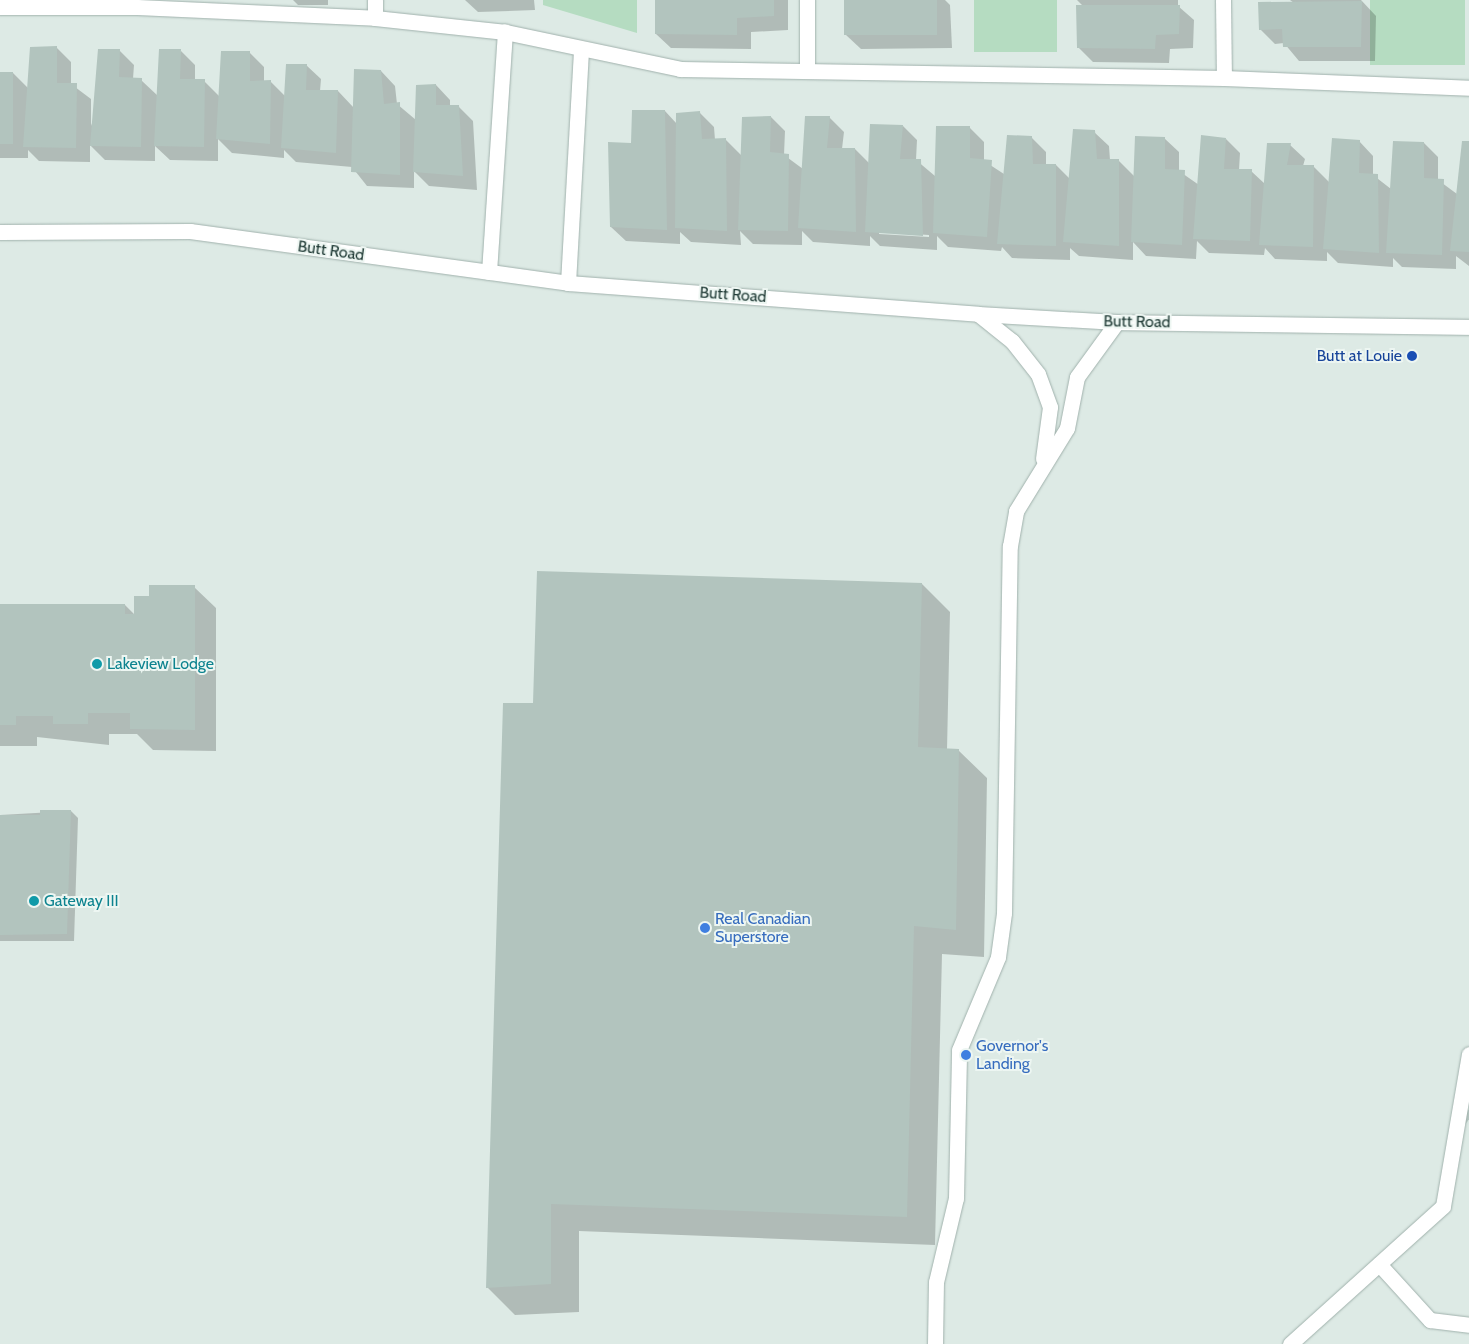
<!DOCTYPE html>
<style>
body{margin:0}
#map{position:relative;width:1469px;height:1344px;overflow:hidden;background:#ddeae5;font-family:Cabin,sans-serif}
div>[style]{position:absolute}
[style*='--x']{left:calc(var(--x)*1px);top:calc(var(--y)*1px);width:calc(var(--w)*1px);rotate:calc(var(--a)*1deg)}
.green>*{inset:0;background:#b5dcc1;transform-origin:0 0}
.shadow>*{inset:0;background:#0003}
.building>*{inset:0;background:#b2c4be;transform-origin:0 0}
.minor-tunnel>*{height:15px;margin-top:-7.5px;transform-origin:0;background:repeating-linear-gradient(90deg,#b7c7c2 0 15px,transparent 0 23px)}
.roads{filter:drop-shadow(0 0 1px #a0b1ac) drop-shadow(0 0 1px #a0b1ac)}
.minor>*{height:15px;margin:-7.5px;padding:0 7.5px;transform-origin:7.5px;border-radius:7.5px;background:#fff}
.dots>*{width:14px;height:14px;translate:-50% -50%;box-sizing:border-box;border:2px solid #edf6f2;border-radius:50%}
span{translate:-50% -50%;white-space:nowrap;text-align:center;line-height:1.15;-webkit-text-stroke:4px #edf6f2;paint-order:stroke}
.street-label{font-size:16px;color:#1e3934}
.transit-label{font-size:16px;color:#164399}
.right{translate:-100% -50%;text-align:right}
.culture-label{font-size:16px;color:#0d838f}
.left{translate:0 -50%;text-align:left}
.shop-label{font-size:16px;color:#366cbe}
</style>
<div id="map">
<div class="green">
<i style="clip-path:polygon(543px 0,637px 0,637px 33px,543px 5px)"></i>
<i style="left:974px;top:0;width:83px;height:52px"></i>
<i style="left:1370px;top:0;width:95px;height:65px"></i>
</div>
<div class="shadow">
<i style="clip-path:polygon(293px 0,328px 0,328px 5px,298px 5px)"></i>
<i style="clip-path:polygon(465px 0,534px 0,535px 10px,478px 12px)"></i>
<i style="clip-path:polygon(656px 0,788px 0,788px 30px,751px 32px,751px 49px,671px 48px,656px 34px)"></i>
<i style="clip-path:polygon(846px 0,945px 0,950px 5px,952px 48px,861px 49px,846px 35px)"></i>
<i style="clip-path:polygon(1077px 0,1178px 0,1178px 6px,1194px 20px,1193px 48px,1170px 49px,1169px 63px,1093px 62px,1078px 47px,1083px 6px)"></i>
<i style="clip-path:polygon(1290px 0,1361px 0,1376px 16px,1375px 61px,1299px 61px,1284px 43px,1275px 44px,1260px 29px,1294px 3px)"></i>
<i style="clip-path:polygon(56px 47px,71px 62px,71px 84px,91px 99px,91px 126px,119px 50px,134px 65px,133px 79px,141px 80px,158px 96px,181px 51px,195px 65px,195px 81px,204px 81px,220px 97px,249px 52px,264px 67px,264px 81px,270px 81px,285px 96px,306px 65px,321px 79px,320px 91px,338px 91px,354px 108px,381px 71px,395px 86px,397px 104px,416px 120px,436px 85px,450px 100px,450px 106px,458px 106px,473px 121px,477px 190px,429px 186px,414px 171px,414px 188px,367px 186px,352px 167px,296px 162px,284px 150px,284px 158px,232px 153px,218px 139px,218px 161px,170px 160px,155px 146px,155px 161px,105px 160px,90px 145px,90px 162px,39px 161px,28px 150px,28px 158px,0 158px,0 73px,13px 73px,28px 88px)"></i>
<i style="clip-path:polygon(evenodd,665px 111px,677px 124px,699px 112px,714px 127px,715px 140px,726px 140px,741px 155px,771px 117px,785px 131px,784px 155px,803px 169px,829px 117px,844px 132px,842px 149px,855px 149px,870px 164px,903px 126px,917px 140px,916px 160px,935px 176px,970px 128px,984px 142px,984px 161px,1004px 174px,1031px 137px,1046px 152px,1046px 165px,1056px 165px,1070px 179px,1094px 132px,1109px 146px,1110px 160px,1118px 160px,1135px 177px,1164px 138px,1179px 152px,1179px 171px,1199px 185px,1226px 139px,1240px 153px,1239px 170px,1251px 171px,1265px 184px,1290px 145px,1305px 159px,1303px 166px,1313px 166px,1329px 182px,1359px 141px,1373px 156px,1373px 175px,1391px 189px,1424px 143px,1438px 157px,1438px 180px,1457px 194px,1469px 142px,1469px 266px,1456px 256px,1456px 269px,1402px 267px,1393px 258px,1393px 267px,1338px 263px,1327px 252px,1327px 261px,1275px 259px,1265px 248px,1264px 255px,1209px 253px,1197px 241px,1196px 259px,1146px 256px,1133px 242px,1133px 260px,1079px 256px,1070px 248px,1070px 260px,1012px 258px,1002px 247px,1001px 251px,948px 247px,937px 236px,937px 250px,880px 246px,870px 236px,870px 246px,813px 242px,802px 231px,802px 245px,753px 244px,740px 231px,741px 245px,691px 242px,680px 232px,680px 244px,626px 241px,611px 227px,632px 144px,665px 111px,879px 232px,929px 235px,929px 237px,879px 234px,879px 232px)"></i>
<i style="clip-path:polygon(922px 584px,950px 612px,947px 750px,958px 750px,987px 778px,984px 957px,942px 954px,935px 1245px,579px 1231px,579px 1312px,515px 1315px,487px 1287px,534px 704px)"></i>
<i style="clip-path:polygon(194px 587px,216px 608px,216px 751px,153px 750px,137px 734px,109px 734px,109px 745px,37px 737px,37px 746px,0 746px,0 605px,125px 605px,135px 615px,150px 597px)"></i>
<i style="clip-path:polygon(71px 811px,78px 818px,74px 941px,0 941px,0 815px)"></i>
</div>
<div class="building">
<i style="clip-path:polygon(655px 0,774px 0,774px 16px,737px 18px,737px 35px,655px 34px)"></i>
<i style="left:844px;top:0;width:93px;height:35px"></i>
<i style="clip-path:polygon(1362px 1px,1361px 47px,1283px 47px,1282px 29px,1259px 30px,1258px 2px)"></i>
<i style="clip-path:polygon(1076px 5px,1180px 5px,1179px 34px,1156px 35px,1155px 49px,1077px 48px)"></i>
<i style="clip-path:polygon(57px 46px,57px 83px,77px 83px,76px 148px,23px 147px,30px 47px)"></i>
<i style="clip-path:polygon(98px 49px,120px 49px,119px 77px,142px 78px,141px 147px,90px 146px)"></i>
<i style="clip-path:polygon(159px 49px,181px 49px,180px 79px,205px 79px,204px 147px,154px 146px)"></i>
<i style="clip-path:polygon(221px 51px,250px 51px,250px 81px,271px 80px,270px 144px,216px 139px)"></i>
<i style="clip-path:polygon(286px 64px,307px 64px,306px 90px,338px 90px,336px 153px,281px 148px)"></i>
<i style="clip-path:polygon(354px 69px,381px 70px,384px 104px,400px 102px,400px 175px,351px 172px)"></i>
<i style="left:0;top:72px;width:13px;height:72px"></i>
<i style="clip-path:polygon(436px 84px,436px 105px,459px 105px,463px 176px,413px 172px,416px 85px)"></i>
<i style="clip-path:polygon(632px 110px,665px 110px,667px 230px,610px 227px,608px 142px,631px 143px)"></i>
<i style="clip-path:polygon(700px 111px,702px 139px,726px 138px,727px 231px,675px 228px,676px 113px)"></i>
<i style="clip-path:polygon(771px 116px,770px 152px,789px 154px,788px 231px,738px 230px,742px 117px)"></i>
<i style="clip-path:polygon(805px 116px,830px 116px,827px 148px,855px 148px,856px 232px,798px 228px)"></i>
<i style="clip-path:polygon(870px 124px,903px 125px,900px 159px,921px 159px,923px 236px,865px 232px)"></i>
<i style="clip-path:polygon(936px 126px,970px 126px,970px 158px,992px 160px,987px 237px,933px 233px)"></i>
<i style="clip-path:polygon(1073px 129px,1095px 130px,1097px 159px,1119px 159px,1119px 246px,1063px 242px)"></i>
<i style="clip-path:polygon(1007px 135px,1032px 136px,1033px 164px,1056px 164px,1056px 246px,997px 244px)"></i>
<i style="clip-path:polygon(1201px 135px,1226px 138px,1224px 169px,1252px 169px,1250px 241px,1193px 239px)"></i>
<i style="clip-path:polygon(1135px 136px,1165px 137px,1165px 169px,1185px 170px,1182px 245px,1131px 242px)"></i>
<i style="clip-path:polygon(1332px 138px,1360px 140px,1359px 173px,1378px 174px,1379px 253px,1323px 249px)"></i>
<i style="clip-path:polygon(1393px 141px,1424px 142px,1424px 178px,1444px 179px,1442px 255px,1386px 253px)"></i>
<i style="clip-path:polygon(1462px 141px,1469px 141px,1469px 252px,1450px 251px)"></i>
<i style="clip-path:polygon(1267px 143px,1291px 143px,1287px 165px,1314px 165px,1313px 247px,1259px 245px)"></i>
<i style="clip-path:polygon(537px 571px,922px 583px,918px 747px,959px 749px,956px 930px,914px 926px,907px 1217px,551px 1204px,551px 1284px,486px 1288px,503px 703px,533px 703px)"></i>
<i style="clip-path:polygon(149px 585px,195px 585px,195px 730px,130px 729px,130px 713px,88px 713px,88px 724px,53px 724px,53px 716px,16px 716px,16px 725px,0 725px,0 604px,125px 604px,125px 614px,134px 614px,134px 596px,149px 596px)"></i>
<i style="clip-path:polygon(40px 810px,71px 810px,67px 934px,0 935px,0 815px,40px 815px)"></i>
</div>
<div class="minor-tunnel">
<i style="--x:1459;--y:1112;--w:12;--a:35"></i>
</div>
<div class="roads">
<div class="minor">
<i style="--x:1223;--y:0;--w:78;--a:89.3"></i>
<i style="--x:0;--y:7;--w:137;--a:0"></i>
<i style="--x:137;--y:7;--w:238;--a:2.6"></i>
<i style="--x:375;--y:18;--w:131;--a:6.1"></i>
<i style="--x:505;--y:32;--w:179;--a:11.9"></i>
<i style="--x:680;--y:69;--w:544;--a:0.95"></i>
<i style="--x:1224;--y:78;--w:245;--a:2.3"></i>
<i style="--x:375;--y:18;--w:18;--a:-90"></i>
<i style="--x:807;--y:70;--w:70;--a:-90"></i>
<i style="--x:0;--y:232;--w:190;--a:-0.3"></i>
<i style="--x:190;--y:231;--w:382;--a:7.8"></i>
<i style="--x:568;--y:283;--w:411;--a:4.3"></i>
<i style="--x:978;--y:314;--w:139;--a:3.3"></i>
<i style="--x:1117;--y:322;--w:352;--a:0.8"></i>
<i style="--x:489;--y:272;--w:241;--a:-86.2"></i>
<i style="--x:568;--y:283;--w:233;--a:-86.8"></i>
<i style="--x:978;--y:314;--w:43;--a:38.5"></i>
<i style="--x:1012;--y:341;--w:42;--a:51.8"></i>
<i style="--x:1038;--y:374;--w:35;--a:70"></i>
<i style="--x:1050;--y:407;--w:52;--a:97.7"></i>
<i style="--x:1379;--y:1264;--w:76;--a:47.7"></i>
<i style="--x:1430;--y:1320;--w:39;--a:7"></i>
<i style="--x:935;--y:1344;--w:62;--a:-89.1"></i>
<i style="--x:936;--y:1282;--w:86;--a:-76.6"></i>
<i style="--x:956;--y:1198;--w:148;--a:-88.8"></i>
<i style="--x:959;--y:1050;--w:101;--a:-67.2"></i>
<i style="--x:998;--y:957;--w:44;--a:-82.2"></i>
<i style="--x:1004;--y:913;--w:367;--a:-89.1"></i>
<i style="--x:1010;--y:546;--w:36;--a:-80"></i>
<i style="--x:1016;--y:511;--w:97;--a:-58.4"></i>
<i style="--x:1067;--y:428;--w:52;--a:-78.9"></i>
<i style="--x:1077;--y:377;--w:68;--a:-54"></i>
<i style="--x:1290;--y:1344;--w:206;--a:-42"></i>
<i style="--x:1443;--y:1206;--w:154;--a:-80.3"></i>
</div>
</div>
<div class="dots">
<i style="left:1412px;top:356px;background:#1a4fb4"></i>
<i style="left:97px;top:664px;background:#0f9aa8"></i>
<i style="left:34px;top:901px;background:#0f9aa8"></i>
<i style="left:705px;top:928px;background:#3f7fe0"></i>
<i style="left:966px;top:1055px;background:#3f7fe0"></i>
</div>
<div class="street-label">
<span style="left:331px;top:251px;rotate:8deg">Butt Road</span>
<span style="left:733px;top:295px;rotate:4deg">Butt Road</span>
<span style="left:1137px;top:322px;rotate:1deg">Butt Road</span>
</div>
<div class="transit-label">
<span class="right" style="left:1402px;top:356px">Butt at Louie</span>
</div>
<div class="culture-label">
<span class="left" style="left:107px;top:664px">Lakeview Lodge</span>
<span class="left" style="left:44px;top:901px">Gateway III</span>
</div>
<div class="shop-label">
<span class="left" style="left:715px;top:928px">Real Canadian<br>Superstore</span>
<span class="left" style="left:976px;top:1055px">Governor's<br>Landing</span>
</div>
</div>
